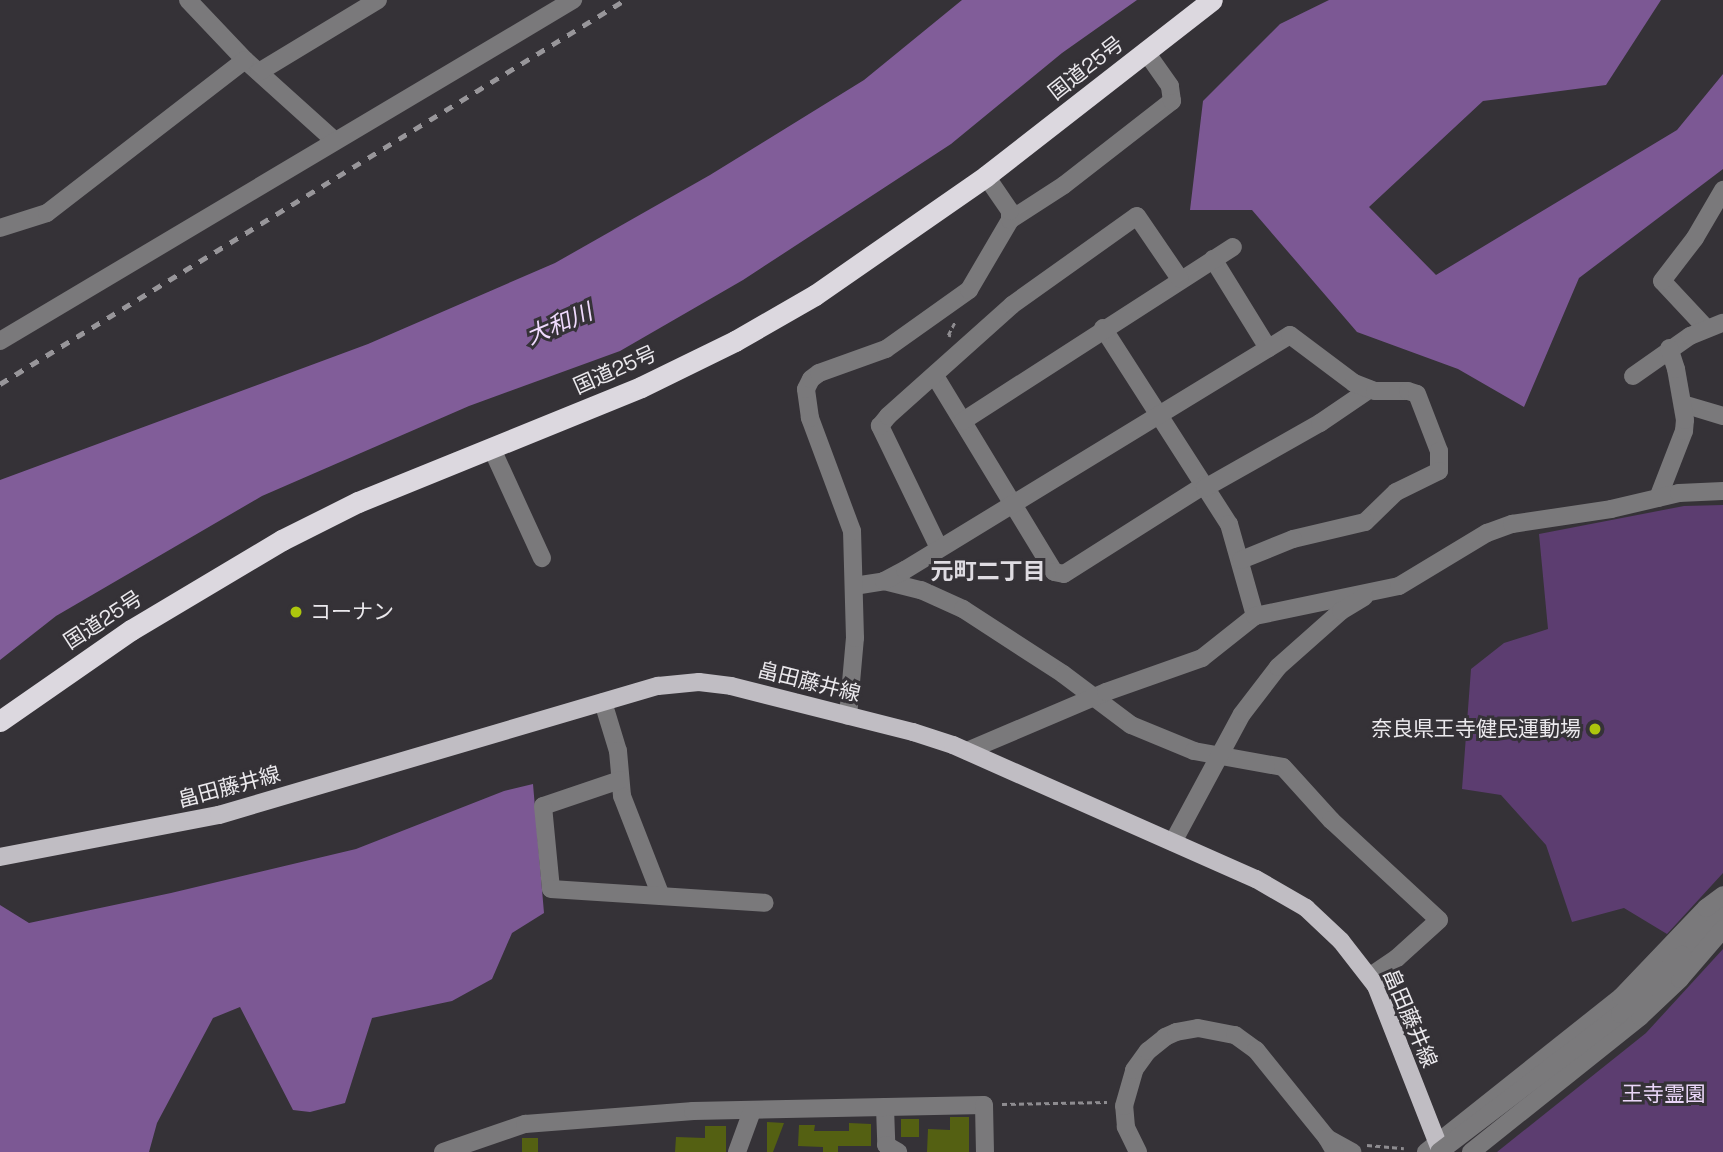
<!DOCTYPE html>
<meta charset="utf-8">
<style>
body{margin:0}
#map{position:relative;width:1723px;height:1152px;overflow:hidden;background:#353237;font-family:"Space Grotesk","Noto Sans JP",sans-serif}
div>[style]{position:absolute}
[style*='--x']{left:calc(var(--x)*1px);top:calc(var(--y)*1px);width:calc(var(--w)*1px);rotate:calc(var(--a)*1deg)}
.green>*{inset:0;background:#5c3d70}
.forest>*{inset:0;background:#7c5894}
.water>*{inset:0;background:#815d99}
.building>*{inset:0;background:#546012;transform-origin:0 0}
.path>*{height:2.5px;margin-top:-1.25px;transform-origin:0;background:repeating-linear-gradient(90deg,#8e8c90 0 5px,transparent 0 8.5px)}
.minor>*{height:18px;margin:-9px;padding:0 9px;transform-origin:9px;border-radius:9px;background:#7a797b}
.major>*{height:18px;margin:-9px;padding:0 9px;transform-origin:9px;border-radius:9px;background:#c0bdc3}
.highway>*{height:21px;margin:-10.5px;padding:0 10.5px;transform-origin:10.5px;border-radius:10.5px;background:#dcd8df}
.rail>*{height:5px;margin-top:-2.5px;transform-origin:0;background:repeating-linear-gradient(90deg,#98969a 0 9px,transparent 0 18px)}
.minor-bridge>*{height:18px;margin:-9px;padding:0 9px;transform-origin:9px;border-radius:9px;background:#7a797b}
.dots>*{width:19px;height:19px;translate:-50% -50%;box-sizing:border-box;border:4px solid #353237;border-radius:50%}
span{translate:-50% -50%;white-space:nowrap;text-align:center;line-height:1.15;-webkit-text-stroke:6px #353237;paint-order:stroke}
.street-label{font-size:21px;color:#ebe9ed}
.poi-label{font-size:21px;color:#ebe9ed}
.left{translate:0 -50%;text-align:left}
.right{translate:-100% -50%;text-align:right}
.park-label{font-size:21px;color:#ead6f8}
.water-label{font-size:23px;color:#f0dbfe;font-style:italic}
.neighbourhood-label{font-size:23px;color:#dfdce2;font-weight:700}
</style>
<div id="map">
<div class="green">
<i style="clip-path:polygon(1723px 505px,1723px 873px,1667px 934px,1624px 908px,1572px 922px,1546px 845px,1501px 795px,1462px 789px,1471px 669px,1504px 643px,1548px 629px,1539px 534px,1684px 506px)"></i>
<i style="clip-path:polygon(1723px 949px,1723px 1152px,1497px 1152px,1646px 1033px)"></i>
</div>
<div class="forest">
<i style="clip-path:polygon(1329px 0,1661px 0,1606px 85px,1483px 101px,1369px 207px,1436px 275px,1677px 130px,1723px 74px,1723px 169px,1579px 278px,1524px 407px,1458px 369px,1357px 332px,1252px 210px,1190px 210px,1203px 101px,1280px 24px)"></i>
<i style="clip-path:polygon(533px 784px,544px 913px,512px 933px,492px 979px,452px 1001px,372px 1018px,345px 1103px,310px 1112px,293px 1110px,240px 1007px,213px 1018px,157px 1123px,149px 1152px,0 1152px,0 905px,29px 923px,171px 893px,356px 849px,504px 791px)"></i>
</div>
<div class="water">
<i style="clip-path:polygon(962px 0,1137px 0,1062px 53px,951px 144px,743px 280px,620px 351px,469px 406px,262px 496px,56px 616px,0 660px,0 480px,368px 344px,555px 263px,710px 175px,864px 80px)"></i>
</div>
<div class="building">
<i style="clip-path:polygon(950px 1117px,969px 1117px,969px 1152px,927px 1152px,928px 1129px,950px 1130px)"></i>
<i style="left:901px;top:1119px;width:18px;height:18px"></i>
<i style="clip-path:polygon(767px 1122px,784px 1123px,773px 1152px,767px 1152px)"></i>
<i style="clip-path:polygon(849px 1123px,871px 1124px,871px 1146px,838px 1146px,838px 1152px,823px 1152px,823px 1147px,798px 1146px,799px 1125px,815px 1125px,814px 1131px,849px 1131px)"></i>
<i style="clip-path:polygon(705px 1126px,726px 1126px,726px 1152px,675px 1152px,676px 1137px,705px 1138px)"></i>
<i style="left:522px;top:1138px;width:16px;height:14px"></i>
</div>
<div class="path">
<i style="--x:951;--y:336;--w:3;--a:-162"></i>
<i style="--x:948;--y:335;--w:15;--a:-62"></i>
<i style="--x:1002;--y:1104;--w:105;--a:-1.1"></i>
<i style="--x:1367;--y:1145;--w:37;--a:5"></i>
</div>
<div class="minor">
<i style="--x:188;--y:0;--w:83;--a:46.5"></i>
<i style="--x:245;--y:60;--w:121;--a:42"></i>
<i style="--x:259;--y:72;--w:139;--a:-31.2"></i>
<i style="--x:1010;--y:220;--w:64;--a:-32.9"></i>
<i style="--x:1064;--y:185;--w:137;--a:-37.9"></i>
<i style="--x:1172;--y:101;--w:15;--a:-98"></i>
<i style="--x:1170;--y:86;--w:42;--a:-125.2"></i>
<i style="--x:0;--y:228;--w:49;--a:-17.7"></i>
<i style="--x:47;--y:213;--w:250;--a:-37.7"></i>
<i style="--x:1213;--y:259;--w:105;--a:58.3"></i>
<i style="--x:1103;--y:328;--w:233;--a:57.3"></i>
<i style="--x:1229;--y:524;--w:96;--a:74.2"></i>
<i style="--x:1706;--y:328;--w:64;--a:-133.1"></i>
<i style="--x:1662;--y:281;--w:54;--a:-52.5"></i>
<i style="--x:1695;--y:238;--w:56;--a:-59.7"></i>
<i style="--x:0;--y:341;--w:667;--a:-30.76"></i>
<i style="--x:935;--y:376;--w:229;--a:58.7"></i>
<i style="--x:1054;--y:572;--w:10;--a:11"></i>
<i style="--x:1064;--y:574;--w:166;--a:-32.4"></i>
<i style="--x:1633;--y:376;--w:70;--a:-35.1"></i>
<i style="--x:1690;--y:336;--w:35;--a:-22"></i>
<i style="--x:1683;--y:404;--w:42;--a:16.7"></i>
<i style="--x:963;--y:421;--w:321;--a:-32.8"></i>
<i style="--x:492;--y:449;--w:120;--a:65.4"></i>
<i style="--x:1205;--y:488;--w:132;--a:-29.5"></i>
<i style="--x:1320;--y:423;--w:60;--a:-34.2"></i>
<i style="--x:1658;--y:498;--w:72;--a:-68.8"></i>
<i style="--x:1684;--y:431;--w:11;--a:-85"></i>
<i style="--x:1685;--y:420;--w:52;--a:-100"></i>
<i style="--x:1676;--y:369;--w:22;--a:-108"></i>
<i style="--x:939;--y:548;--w:136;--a:-115.8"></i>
<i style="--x:880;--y:426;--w:13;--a:-51"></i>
<i style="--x:888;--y:416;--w:166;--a:-41.8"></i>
<i style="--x:1012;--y:305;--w:153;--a:-35.5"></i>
<i style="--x:1137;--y:216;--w:76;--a:55.7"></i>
<i style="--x:884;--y:581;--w:38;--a:14"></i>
<i style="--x:921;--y:590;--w:46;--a:24.3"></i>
<i style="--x:963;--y:609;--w:119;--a:33"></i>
<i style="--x:1063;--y:674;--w:85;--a:36.9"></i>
<i style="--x:1131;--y:725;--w:68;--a:22.4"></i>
<i style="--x:1194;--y:751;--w:90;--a:10.2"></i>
<i style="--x:1283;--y:767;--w:72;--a:47.8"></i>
<i style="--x:1331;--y:820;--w:147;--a:42.8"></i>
<i style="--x:1439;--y:920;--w:57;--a:137.9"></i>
<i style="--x:1397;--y:958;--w:32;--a:146"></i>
<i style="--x:854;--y:586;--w:30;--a:-9"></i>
<i style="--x:884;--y:581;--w:24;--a:-28"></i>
<i style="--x:905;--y:570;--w:451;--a:-31.4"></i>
<i style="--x:1290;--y:335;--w:80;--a:36.9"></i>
<i style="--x:1354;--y:383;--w:22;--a:21"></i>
<i style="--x:1375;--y:391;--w:33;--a:0"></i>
<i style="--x:1408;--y:391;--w:9;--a:18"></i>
<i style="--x:1417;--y:394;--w:61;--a:68.9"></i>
<i style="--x:1439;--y:451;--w:20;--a:90"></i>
<i style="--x:1439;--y:471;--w:48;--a:154"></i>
<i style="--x:1396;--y:492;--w:43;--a:135.9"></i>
<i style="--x:1365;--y:522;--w:74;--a:166.7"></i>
<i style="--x:1293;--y:539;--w:56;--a:158"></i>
<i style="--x:603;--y:702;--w:51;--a:73"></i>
<i style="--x:618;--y:751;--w:45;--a:84.9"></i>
<i style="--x:622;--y:796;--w:107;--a:68.7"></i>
<i style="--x:848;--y:716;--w:78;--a:-84.9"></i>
<i style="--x:855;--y:638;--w:107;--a:-91.6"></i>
<i style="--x:852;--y:531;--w:121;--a:-110.4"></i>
<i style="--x:810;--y:418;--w:29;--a:-98"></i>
<i style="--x:806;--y:389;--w:11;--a:-63"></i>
<i style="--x:811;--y:379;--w:10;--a:-37"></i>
<i style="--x:819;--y:373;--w:71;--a:-19.7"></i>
<i style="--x:886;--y:349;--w:102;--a:-35.4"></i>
<i style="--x:969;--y:290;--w:81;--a:-59.6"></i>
<i style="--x:1010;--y:220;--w:9;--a:-90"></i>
<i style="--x:1010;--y:211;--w:42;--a:-124.4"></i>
<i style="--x:967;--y:751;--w:151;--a:-23"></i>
<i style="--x:1106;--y:692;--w:102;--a:-19.5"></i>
<i style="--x:1202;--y:658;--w:68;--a:-38.4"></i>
<i style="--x:1255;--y:616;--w:147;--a:-11.8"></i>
<i style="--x:1399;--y:586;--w:103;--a:-31.1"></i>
<i style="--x:1487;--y:533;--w:27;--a:-20"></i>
<i style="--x:1512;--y:524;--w:100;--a:-8.6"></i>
<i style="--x:1611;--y:509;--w:70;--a:-13.2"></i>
<i style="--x:1679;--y:493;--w:44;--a:-2.6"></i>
<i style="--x:620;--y:780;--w:81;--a:161.3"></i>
<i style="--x:543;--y:806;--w:83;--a:84.5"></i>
<i style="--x:551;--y:889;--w:214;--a:3.7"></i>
<i style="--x:1173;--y:842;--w:145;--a:-61.7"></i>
<i style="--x:1242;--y:714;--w:59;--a:-52.5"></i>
<i style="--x:1278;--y:667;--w:84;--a:-41.6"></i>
<i style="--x:1341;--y:611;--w:27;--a:-31"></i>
<i style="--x:1682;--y:955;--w:62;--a:-48.9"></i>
<i style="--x:885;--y:1107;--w:38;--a:88"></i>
<i style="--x:886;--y:1145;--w:14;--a:30"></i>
<i style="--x:1327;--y:1138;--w:29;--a:29"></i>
<i style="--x:443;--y:1152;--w:87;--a:-18.9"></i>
<i style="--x:525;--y:1124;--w:169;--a:-4.4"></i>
<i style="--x:693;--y:1111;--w:291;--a:-1.2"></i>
<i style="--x:984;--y:1105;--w:47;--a:88.8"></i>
<i style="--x:737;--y:1152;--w:44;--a:-69.9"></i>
<i style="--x:1138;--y:1152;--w:28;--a:-116"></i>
<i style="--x:1126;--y:1127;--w:21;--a:-95"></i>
<i style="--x:1124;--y:1106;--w:37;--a:-74"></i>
<i style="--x:1134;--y:1070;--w:24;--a:-54"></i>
<i style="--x:1148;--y:1051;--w:22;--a:-39"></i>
<i style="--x:1165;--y:1037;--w:12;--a:-24"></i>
<i style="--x:1176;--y:1032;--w:22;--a:-10"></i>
<i style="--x:1198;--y:1028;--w:38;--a:11"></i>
<i style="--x:1235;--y:1035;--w:26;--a:36"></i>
<i style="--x:1256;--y:1050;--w:113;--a:51.1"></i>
<i style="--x:1327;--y:1138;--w:16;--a:60"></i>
<i style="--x:1426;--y:1152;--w:249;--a:-38.5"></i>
<i style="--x:1621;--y:997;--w:123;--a:-46.3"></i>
<i style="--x:1706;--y:908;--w:21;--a:-37"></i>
<i style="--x:1471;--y:1152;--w:216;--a:-38.6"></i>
<i style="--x:1640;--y:1017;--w:55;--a:-43.5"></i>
<i style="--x:1680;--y:979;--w:66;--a:-49.3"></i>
</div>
<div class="major">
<i style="--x:0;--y:857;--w:223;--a:-10.9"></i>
<i style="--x:219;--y:815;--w:458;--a:-16.4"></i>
<i style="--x:658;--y:686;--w:41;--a:-5.6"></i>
<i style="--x:699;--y:682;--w:32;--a:7"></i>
<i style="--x:731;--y:686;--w:188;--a:14.2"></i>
<i style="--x:913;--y:732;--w:42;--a:18"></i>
<i style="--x:953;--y:745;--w:331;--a:23.9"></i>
<i style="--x:1256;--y:879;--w:58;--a:30.1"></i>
<i style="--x:1306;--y:908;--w:48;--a:43.3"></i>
<i style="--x:1341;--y:941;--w:57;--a:52.1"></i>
<i style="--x:1376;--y:986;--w:178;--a:68.6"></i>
</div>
<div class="highway">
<i style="--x:0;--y:721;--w:160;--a:-34.8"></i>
<i style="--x:131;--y:630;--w:176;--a:-30.8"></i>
<i style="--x:282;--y:540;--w:85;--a:-26.6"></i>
<i style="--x:358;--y:502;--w:305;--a:-22.1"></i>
<i style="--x:641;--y:387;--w:105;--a:-26.1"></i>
<i style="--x:735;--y:341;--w:92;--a:-29.9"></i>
<i style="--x:815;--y:295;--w:208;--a:-34.8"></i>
<i style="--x:986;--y:176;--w:286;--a:-37.9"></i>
</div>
<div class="rail">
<i style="--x:0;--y:384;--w:734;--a:-31.57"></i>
</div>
<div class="minor-bridge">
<i style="--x:1439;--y:1152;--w:228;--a:-37.3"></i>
<i style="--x:1620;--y:1014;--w:86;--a:-43.6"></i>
</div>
<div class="dots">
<i style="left:296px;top:612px;background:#adc60d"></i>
<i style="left:1595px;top:729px;background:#adc60d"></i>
</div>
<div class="street-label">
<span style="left:1086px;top:68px;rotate:-38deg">国道25号</span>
<span style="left:615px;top:370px;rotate:-24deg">国道25号</span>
<span style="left:103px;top:620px;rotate:-33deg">国道25号</span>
<span style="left:809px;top:682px;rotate:14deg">畠田藤井線</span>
<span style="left:229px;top:787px;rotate:-15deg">畠田藤井線</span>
<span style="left:1410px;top:1018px;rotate:67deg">畠田藤井線</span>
</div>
<div class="poi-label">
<span class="left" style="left:310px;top:612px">コーナン</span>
<span class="right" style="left:1581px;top:729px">奈良県王寺健民運動場</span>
</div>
<div class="park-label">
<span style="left:1664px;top:1094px">王寺霊園</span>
</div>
<div class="water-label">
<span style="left:559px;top:324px;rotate:-23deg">大和川</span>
</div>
<div class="neighbourhood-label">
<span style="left:988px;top:571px">元町二丁目</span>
</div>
</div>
